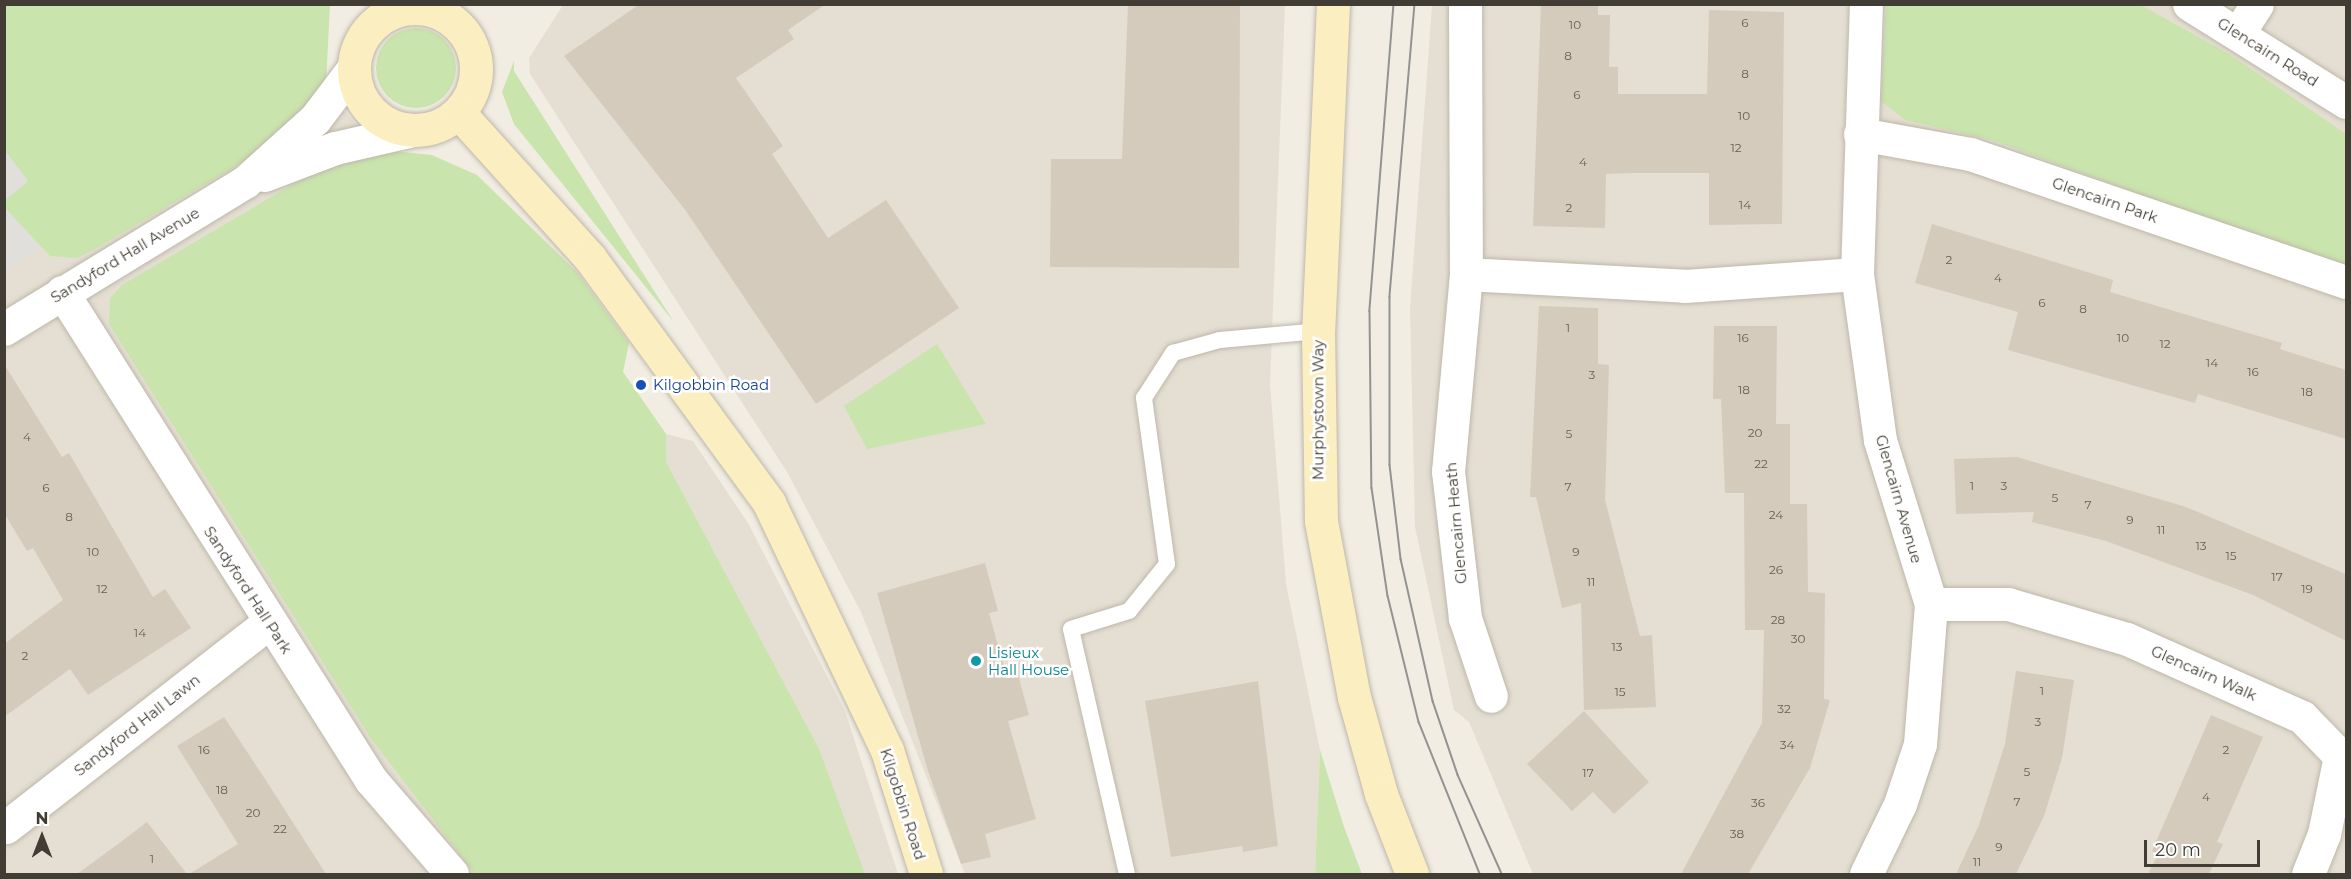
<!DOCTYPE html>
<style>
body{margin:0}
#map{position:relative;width:2351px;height:879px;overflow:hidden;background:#f1ede3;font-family:Montserrat,sans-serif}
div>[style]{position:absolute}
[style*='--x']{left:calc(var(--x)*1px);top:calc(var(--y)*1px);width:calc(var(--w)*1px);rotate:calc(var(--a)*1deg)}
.residential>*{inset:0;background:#e4dfd2}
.green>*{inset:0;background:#cae4ad}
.round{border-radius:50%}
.parking>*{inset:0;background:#e1dfdc}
.building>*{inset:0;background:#d5cbbc}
.roads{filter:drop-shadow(0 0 2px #beb7aa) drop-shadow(0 0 2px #beb7aa)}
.lane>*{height:16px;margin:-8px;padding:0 8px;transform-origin:8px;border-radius:8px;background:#fff}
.street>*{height:33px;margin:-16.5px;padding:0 16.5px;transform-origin:16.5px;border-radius:16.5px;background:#fff}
.secondary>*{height:33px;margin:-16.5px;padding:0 16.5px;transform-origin:16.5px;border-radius:16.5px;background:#fbefc2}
.secondary>.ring{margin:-16.5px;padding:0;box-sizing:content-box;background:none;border:33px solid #fbefc2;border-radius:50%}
.tram>*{height:1.5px;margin:-0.75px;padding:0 0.75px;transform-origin:0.75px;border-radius:0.75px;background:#939393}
.dots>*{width:16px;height:16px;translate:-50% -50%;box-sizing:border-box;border:3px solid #fff;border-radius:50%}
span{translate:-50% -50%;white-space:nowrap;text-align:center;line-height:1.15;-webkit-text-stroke:5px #fff;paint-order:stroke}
.number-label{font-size:12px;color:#676056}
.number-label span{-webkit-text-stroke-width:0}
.street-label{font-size:15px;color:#423d34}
.transit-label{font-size:15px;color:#164399}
.left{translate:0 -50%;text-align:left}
.culture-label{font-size:15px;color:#0d838f}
.frame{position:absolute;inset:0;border:6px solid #423d34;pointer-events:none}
.north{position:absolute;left:12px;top:807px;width:60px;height:60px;-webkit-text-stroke:4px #fff;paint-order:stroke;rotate:0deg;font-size:16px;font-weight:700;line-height:24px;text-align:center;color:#423d34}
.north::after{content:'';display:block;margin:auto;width:21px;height:27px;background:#423d34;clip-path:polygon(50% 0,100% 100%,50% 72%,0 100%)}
.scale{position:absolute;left:2144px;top:840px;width:116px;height:27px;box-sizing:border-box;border:3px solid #423d34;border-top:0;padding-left:8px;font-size:18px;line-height:21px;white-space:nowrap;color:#423d34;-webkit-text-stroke:4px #fff;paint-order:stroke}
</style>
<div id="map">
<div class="residential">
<i style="clip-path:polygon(5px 5px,307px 68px,398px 173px,623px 372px,666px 434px,693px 441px,748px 523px,845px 711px,898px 874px,5px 874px)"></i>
<i style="clip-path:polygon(563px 5px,1285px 5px,1270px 384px,1286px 584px,1320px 750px,1315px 874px,965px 874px,861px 612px,787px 472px,530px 74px,529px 58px)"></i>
<i style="clip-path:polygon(1432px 5px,2346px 5px,2346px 874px,1533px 874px,1469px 722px,1454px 710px,1415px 527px,1410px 308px)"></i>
</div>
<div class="green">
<i style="clip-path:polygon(4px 5px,330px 5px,326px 84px,301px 117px,241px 163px,95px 249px,77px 258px,50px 256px,5px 208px,5px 200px,28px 181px,5px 151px)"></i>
<i style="clip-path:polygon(1886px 5px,2141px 5px,2229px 54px,2346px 134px,2346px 270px,1992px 140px,1905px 120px,1881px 101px)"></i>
<i class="round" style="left:376px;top:28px;width:80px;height:80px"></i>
<i style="clip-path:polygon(514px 61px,514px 71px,674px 322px,514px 124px,502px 92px)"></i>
<i style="clip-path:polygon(383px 150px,432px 155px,477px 175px,577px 272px,629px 343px,623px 372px,666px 434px,666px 462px,819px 749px,865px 874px,475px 874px,372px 740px,109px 324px,110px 298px,122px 285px,327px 164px)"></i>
<i style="clip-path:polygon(937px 344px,986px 424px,867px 449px,844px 406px)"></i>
<i style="clip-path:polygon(1320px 750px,1344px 827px,1362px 874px,1315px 874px)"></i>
</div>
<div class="parking">
<i style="clip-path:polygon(5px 151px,28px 181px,5px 200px,4px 200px)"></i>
<i style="clip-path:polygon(5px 208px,41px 248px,5px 272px)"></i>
</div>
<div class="building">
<i style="clip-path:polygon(640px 4px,826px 4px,788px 30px,794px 39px,736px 78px,783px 146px,772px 154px,828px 238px,886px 200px,959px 308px,816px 404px,686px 211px,564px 56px)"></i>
<i style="clip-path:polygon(1128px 4px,1240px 4px,1239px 268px,1050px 267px,1051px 159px,1122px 159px)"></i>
<i style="clip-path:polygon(1541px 4px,1598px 4px,1598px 15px,1610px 15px,1609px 67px,1618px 67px,1618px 94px,1707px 94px,1709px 10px,1784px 12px,1782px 224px,1709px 225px,1709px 173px,1631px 173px,1606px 174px,1605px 228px,1533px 226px)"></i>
<i style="clip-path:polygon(1932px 224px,2113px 280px,2110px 292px,2282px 343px,2280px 349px,2346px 370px,2346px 439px,2198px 394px,2195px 403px,2008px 350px,2018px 312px,1915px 283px)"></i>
<i style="clip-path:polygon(1539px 306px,1598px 308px,1598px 364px,1609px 365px,1605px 500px,1640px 636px,1652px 635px,1656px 707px,1584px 710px,1581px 603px,1562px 608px,1536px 497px,1530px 497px)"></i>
<i style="clip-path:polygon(1714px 326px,1777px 326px,1776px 424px,1790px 424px,1790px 504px,1807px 504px,1808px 592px,1825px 593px,1824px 699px,1830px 700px,1810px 768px,1748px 874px,1681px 874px,1762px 723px,1764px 630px,1745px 630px,1744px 493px,1725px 493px,1721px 399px,1713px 399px)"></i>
<i style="clip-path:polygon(4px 364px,62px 457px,69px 453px,153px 597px,165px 589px,191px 628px,88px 695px,70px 669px,4px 717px,4px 644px,63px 600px,33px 548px,27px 551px,4px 513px)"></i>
<i style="clip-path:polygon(2017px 457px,2186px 507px,2346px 574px,2346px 641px,2253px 595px,2106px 541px,2032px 522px,2034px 512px,1956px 514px,1954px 459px)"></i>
<i style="clip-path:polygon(985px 563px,998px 611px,989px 613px,1007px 678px,1018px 675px,1029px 715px,1008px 721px,1036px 819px,985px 834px,991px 857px,961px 864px,928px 771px,877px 593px)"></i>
<i style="clip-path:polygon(2016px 671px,2074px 680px,2062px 758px,2044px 816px,2016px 874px,1956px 874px,1979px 825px,2005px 744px)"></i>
<i style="clip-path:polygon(1258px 681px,1278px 846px,1243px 852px,1242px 846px,1171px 857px,1145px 701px)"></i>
<i style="clip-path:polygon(1584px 711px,1649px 782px,1614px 814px,1593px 792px,1572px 811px,1527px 764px)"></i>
<i style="clip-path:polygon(2211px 715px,2263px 737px,2217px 842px,2223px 844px,2209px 874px,2148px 874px,2158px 854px,2152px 851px)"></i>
<i style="clip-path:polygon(224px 717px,267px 782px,326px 874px,189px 874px,238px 844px,177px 746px)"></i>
<i style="clip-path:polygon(147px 822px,187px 874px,77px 874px,118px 844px)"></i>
</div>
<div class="roads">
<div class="lane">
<i style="--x:1127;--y:874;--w:251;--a:-102.9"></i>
<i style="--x:1071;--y:629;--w:61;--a:-17.2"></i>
<i style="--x:1129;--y:611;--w:60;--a:-51"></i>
<i style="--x:1167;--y:564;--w:168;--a:-97.9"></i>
<i style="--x:1144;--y:398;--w:54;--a:-57.2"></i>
<i style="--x:1173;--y:353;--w:49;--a:-15.5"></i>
<i style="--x:1220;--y:340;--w:98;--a:-5.2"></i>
</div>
<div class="street">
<i style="--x:1465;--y:4;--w:270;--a:89.8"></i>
<i style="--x:1466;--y:274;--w:198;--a:95.2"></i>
<i style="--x:1448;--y:471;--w:148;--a:83.4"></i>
<i style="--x:1465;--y:618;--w:82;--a:71.6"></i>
<i style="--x:2189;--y:4;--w:185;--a:32"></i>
<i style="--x:2239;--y:32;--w:33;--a:-57"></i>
<i style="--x:1860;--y:134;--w:112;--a:10.3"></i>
<i style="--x:1970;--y:154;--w:397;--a:18.8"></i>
<i style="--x:264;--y:175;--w:76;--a:-20.8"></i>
<i style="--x:335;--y:148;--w:76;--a:-12.9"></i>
<i style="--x:1466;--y:274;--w:219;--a:3.1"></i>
<i style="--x:1685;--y:286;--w:172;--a:-4"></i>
<i style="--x:62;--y:292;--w:578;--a:57.66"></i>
<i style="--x:371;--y:780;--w:124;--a:49.2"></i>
<i style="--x:4;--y:329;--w:282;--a:-31.4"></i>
<i style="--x:245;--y:182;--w:94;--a:-42"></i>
<i style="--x:315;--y:119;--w:63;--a:-52.8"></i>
<i style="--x:1931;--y:604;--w:77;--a:0"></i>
<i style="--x:2008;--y:604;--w:124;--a:16.4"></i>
<i style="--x:2127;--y:639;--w:192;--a:24"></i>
<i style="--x:2302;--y:717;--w:54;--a:45.7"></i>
<i style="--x:2340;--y:756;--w:80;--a:101.6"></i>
<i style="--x:2324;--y:834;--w:43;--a:111.8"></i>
<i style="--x:6;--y:827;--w:333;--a:-37.9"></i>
<i style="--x:1866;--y:874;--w:78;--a:-64.1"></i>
<i style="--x:1900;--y:804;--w:63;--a:-71.6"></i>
<i style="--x:1920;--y:744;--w:140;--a:-85.5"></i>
<i style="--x:1931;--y:604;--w:172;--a:-107.3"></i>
<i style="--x:1880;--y:440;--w:168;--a:-97.9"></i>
<i style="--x:1857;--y:274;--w:270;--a:-88.1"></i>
</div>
<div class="secondary">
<i style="--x:1333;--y:4;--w:327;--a:92.6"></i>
<i style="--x:1318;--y:331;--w:190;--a:89.1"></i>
<i style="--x:1321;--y:521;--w:179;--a:79.4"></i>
<i style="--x:1354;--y:697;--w:101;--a:74.4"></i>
<i style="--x:1381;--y:794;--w:86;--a:68.8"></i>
<i class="ring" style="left:354px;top:8px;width:89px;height:89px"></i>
<i style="--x:459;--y:113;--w:195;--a:47.9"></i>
<i style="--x:590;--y:258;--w:303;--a:53.8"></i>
<i style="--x:769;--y:503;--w:274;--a:64.5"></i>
<i style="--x:887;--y:750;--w:130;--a:72.5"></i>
</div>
</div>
<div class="tram">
<i style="--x:1394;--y:4;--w:308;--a:94.5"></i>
<i style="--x:1370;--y:311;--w:177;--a:89.4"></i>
<i style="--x:1372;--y:488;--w:109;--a:81.6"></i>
<i style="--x:1388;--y:596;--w:130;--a:76.2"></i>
<i style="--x:1419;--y:722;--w:164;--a:68.1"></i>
<i style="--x:1415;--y:4;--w:294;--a:94.9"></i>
<i style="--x:1390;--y:297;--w:168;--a:90"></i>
<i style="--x:1390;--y:465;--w:95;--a:83.3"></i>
<i style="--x:1401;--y:559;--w:146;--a:77.3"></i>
<i style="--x:1433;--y:701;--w:78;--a:71.3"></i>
<i style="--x:1458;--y:775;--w:108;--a:66"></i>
</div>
<div class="dots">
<i style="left:641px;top:385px;background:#1a4fb4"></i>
<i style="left:976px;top:661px;background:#0f9aa8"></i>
</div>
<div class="number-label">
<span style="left:1745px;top:23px">6</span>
<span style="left:1575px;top:25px">10</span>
<span style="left:1568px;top:56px">8</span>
<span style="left:1745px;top:74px">8</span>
<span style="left:1577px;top:95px">6</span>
<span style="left:1744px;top:116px">10</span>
<span style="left:1736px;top:148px">12</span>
<span style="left:1583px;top:162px">4</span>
<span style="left:1745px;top:205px">14</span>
<span style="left:1569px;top:208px">2</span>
<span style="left:1949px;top:260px">2</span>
<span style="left:1998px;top:278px">4</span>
<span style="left:2042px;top:303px">6</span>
<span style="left:2083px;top:309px">8</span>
<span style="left:1568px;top:328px">1</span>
<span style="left:1743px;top:338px">16</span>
<span style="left:2123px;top:338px">10</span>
<span style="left:2165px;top:344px">12</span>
<span style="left:2212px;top:363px">14</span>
<span style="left:2253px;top:372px">16</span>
<span style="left:1592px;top:375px">3</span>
<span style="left:1744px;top:390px">18</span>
<span style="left:2307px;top:392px">18</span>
<span style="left:1755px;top:433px">20</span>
<span style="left:1569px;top:434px">5</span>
<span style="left:27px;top:437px">4</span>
<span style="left:1761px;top:464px">22</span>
<span style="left:1972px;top:486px">1</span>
<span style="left:2004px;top:486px">3</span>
<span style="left:1568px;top:487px">7</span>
<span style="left:46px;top:488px">6</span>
<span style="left:2055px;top:498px">5</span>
<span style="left:2088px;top:505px">7</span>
<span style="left:1776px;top:515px">24</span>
<span style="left:69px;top:517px">8</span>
<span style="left:2130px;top:520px">9</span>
<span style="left:2161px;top:530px">11</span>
<span style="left:2201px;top:546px">13</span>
<span style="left:93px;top:552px">10</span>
<span style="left:1576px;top:552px">9</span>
<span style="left:2231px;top:556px">15</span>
<span style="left:1776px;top:570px">26</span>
<span style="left:2277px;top:577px">17</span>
<span style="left:1591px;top:582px">11</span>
<span style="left:102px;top:589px">12</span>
<span style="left:2307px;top:589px">19</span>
<span style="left:1778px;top:620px">28</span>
<span style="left:140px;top:633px">14</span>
<span style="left:1798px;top:639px">30</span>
<span style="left:1617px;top:647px">13</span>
<span style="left:25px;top:656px">2</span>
<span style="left:2042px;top:691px">1</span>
<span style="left:1620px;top:692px">15</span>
<span style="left:1784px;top:709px">32</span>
<span style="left:2038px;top:722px">3</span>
<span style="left:1787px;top:745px">34</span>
<span style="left:204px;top:750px">16</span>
<span style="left:2226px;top:750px">2</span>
<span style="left:2027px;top:772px">5</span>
<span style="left:1588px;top:773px">17</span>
<span style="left:222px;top:790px">18</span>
<span style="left:2206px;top:797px">4</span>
<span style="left:2017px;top:802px">7</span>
<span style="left:1758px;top:803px">36</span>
<span style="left:253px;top:813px">20</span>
<span style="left:280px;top:829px">22</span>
<span style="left:1737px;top:834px">38</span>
<span style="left:1999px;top:847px">9</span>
<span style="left:152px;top:859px">1</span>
<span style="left:1977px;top:862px">11</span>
</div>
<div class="street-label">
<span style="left:2268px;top:52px;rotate:32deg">Glencairn Road</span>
<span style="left:2105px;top:200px;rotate:19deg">Glencairn Park</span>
<span style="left:125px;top:255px;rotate:-31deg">Sandyford Hall Avenue</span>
<span style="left:1318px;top:410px;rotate:-90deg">Murphystown Way</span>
<span style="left:1899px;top:499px;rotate:74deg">Glencairn Avenue</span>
<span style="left:1456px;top:523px;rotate:-95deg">Glencairn Heath</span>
<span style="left:248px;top:590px;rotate:57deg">Sandyford Hall Park</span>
<span style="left:2204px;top:673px;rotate:24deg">Glencairn Walk</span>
<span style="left:137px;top:725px;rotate:-38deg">Sandyford Hall Lawn</span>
<span style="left:903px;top:804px;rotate:72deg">Kilgobbin Road</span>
</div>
<div class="transit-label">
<span class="left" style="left:653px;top:385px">Kilgobbin Road</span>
</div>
<div class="culture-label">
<span class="left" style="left:988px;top:661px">Lisieux<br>Hall House</span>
</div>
<div class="frame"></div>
<div class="north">N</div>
<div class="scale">20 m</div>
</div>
